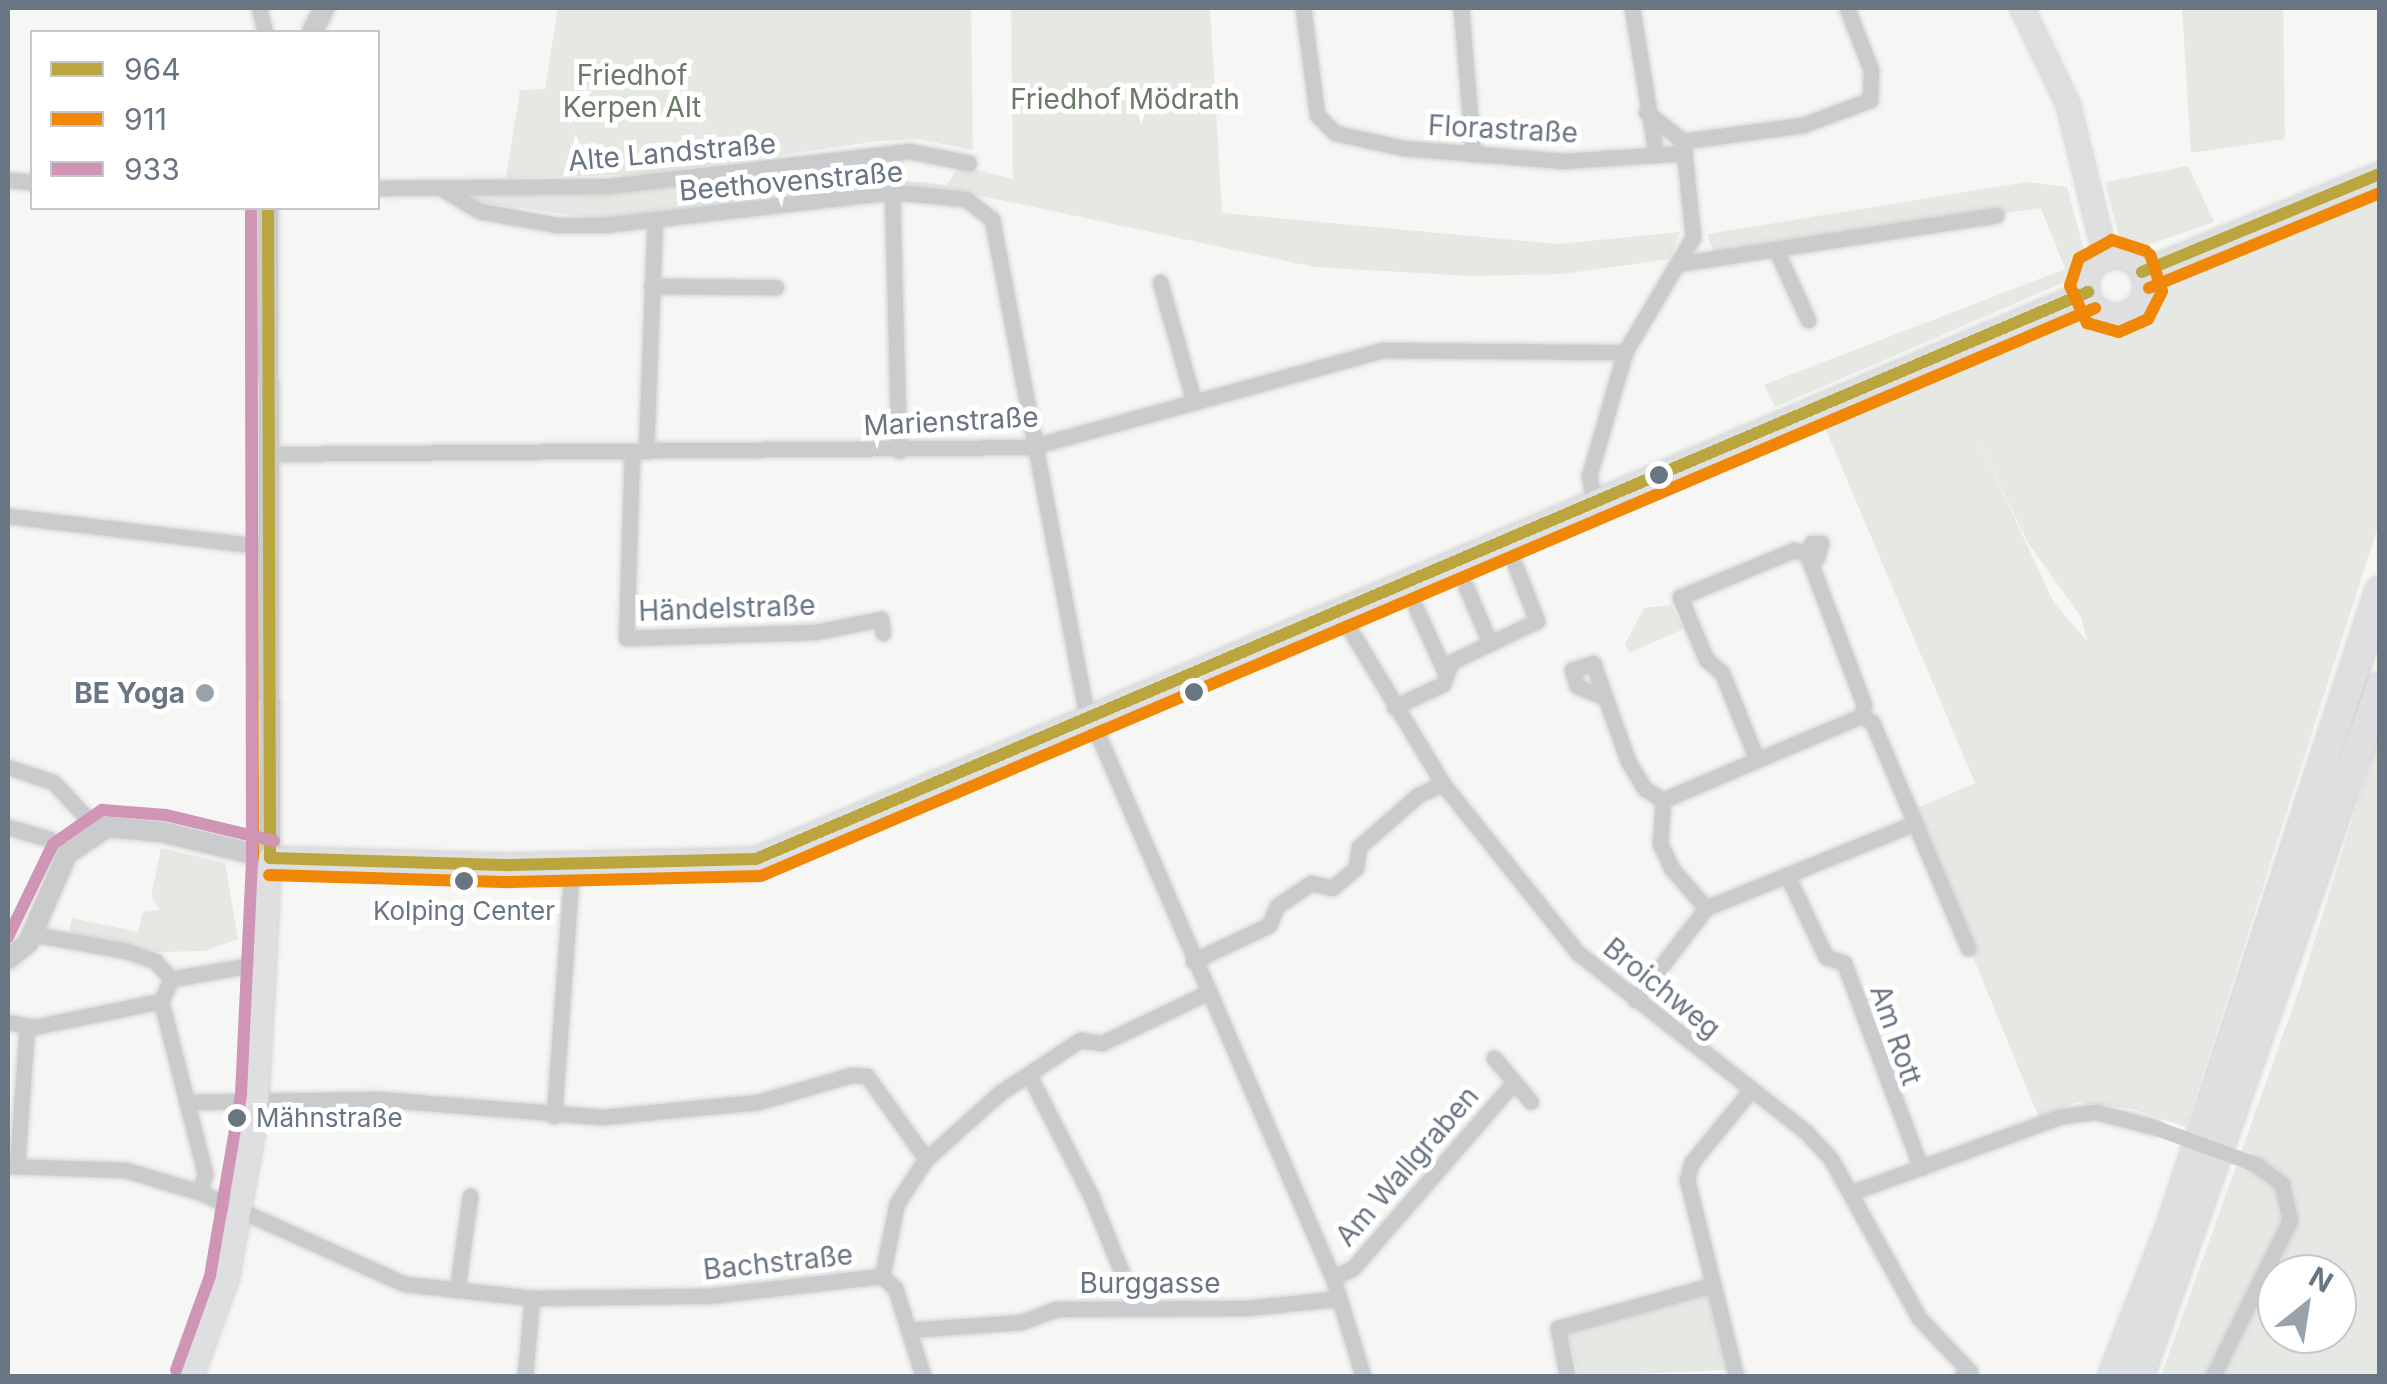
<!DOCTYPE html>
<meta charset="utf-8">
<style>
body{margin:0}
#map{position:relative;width:2387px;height:1384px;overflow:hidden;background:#f6f6f5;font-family:Inter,sans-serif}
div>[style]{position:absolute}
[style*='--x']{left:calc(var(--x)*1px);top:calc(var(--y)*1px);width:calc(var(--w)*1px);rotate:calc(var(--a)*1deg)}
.green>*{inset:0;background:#e6e8e3}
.roads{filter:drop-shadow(0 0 2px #d2d2d3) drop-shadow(0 0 2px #d2d2d3)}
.minor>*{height:15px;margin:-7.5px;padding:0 7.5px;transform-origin:7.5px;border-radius:7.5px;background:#cacbcc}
.tertiary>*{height:20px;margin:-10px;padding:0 10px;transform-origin:10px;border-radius:10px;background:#cacbcc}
.secondary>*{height:22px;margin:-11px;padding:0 11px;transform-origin:11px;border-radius:11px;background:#dedfe0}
.secondary>.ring{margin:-11px;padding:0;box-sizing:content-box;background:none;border:22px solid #dedfe0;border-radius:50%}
.motorway>*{height:28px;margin:-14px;padding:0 14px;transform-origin:14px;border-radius:14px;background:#dedfe0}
.minor-bridge>*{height:15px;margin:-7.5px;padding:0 7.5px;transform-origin:7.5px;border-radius:7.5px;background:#cacbcc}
.bus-1>*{height:12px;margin:-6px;padding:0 6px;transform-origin:6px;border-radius:6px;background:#bba53e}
.bus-2>*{height:12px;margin:-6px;padding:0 6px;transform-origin:6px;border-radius:6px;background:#f08706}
.bus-3>*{height:12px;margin:-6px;padding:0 6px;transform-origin:6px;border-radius:6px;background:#d094b4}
.dots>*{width:28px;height:28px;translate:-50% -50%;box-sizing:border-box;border:5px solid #fff;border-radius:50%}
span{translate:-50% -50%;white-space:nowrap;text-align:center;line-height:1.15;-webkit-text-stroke:10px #fff;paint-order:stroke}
.bus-label{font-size:26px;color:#687583}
.left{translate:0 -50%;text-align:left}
.park-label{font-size:28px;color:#697a66}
.street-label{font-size:28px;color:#687583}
.poi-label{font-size:28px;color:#687583;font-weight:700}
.right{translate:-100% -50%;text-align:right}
.frame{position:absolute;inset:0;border:10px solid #687583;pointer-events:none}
.legend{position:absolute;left:30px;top:30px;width:350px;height:180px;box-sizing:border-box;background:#fff;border:2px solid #c3c8cd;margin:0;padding:12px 18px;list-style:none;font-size:30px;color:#687583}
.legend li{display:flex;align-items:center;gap:20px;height:50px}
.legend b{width:50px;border:2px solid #c3c8cd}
.north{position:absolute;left:2257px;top:1254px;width:100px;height:100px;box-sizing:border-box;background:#fff;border:2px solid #c3c8cd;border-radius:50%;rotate:30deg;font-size:28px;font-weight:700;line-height:40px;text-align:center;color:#687583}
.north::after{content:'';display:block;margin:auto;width:35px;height:45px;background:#9aa2ab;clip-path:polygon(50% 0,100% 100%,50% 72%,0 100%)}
</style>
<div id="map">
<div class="green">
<i style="clip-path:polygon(558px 8px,971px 8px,973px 150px,918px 139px,878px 141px,648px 174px,506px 178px,520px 90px,545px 89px)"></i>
<i style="clip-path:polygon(1011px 8px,1210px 8px,1222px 213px,1559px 244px,1680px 232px,1670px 259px,1562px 274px,1470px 276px,1315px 267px,972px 194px,889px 185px,610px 220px,470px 201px,475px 193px,696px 183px,721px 195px,889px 173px,890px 179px,947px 185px,959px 166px,1013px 179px)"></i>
<i style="clip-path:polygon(2182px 8px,2283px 8px,2285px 139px,2191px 153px)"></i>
<i style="clip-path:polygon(2188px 166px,2214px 222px,2142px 247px,2119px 236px,2105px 182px)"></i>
<i style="clip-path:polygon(2027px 182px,2067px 187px,2084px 250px,2067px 281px,1775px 407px,1764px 385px,2065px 269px,2041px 208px,1714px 253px,1707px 234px)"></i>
<i style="clip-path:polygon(evenodd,2379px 189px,2379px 523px,2186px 1127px,2133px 1109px,2077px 1102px,2039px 1118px,1913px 810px,1975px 783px,1821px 418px,1977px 360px,2085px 309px,2116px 326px,2146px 316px,2170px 281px,2379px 189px,1977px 437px,2028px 543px,2081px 617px,2087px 641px,2054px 603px,1977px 437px)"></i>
<i style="clip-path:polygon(1671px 605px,1683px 629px,1629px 653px,1625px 644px,1644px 608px)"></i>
<i style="clip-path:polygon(evenodd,2379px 734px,2379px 1376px,2161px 1376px,2299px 990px,2379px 734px,2277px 1274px,2337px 1274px,2337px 1334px,2277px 1334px,2277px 1274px)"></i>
<i style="clip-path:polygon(161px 848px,225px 863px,238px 939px,205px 951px,158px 952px,69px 933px,72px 918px,138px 932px,143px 912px,160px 910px,151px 897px)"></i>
<i style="clip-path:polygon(1707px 1284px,1730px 1370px,1578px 1376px,1566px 1321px)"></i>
</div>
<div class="roads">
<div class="minor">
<i style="--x:259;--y:8;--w:25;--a:76"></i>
<i style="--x:1303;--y:8;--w:108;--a:82.5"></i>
<i style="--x:1317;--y:115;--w:25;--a:45"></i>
<i style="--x:1335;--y:133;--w:70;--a:12.4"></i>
<i style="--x:1403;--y:148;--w:162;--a:4.6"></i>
<i style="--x:1564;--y:161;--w:121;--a:-3.8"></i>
<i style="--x:1461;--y:8;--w:147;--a:85.3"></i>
<i style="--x:1632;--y:8;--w:149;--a:80.7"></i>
<i style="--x:1683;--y:141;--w:121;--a:-7.6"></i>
<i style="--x:1803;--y:125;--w:72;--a:-20.5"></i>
<i style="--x:1870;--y:100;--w:30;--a:-88"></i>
<i style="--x:1871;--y:70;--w:66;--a:-111.2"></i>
<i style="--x:8;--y:180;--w:24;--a:5"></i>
<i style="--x:378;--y:188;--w:230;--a:-0.5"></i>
<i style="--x:608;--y:186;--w:303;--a:-6.6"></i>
<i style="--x:909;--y:151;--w:61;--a:11.3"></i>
<i style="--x:444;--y:190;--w:42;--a:30.3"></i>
<i style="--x:480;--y:211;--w:77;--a:10.4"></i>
<i style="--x:556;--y:225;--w:48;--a:0"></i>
<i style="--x:604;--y:225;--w:290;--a:-6.5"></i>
<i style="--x:892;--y:192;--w:74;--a:5.4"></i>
<i style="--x:966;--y:199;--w:33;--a:38"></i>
<i style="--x:992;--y:219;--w:495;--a:79.2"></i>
<i style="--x:1085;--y:705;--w:624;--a:66.6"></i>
<i style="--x:1333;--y:1278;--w:102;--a:73"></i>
<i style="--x:892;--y:192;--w:259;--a:88.5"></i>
<i style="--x:1776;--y:250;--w:77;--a:65.4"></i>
<i style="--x:1677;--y:264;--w:323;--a:-8.7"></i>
<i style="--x:1160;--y:282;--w:122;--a:74.2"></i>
<i style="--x:651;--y:286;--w:125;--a:0.5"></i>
<i style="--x:646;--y:450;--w:230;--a:-87.8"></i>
<i style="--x:632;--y:451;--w:187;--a:91.8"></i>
<i style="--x:626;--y:638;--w:189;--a:-1.8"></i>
<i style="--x:815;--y:632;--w:67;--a:-11.1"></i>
<i style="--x:881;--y:619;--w:14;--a:82"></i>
<i style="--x:267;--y:454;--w:764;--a:-0.52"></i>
<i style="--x:1031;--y:447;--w:365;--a:-15.4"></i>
<i style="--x:1383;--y:350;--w:242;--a:0.5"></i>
<i style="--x:1595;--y:506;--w:31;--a:-101"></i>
<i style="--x:1589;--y:476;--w:129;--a:-73.8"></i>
<i style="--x:1625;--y:352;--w:134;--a:-59.4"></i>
<i style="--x:1693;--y:237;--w:97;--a:-95.9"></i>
<i style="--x:1683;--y:141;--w:47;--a:-141.9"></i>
<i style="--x:8;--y:516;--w:262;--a:6.8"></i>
<i style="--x:1812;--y:543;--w:9;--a:0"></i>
<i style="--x:1821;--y:543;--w:15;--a:106"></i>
<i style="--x:1817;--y:557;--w:10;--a:-163"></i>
<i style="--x:1807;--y:554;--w:12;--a:-66"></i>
<i style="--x:1466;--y:587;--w:61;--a:66.8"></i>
<i style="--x:1416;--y:608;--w:72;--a:65.6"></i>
<i style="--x:1340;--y:613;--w:200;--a:58.9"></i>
<i style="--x:1443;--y:784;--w:216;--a:51.4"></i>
<i style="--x:1578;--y:953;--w:290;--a:38.1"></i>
<i style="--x:1806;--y:1132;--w:37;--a:47"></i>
<i style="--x:1831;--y:1159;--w:182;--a:61"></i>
<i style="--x:1919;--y:1318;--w:74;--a:46.6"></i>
<i style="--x:1970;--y:1372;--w:9;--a:153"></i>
<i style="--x:1604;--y:697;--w:29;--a:-158"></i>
<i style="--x:1577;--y:686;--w:17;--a:-107"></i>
<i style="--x:1572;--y:670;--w:22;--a:-18"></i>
<i style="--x:1593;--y:663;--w:104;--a:70.3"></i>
<i style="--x:1628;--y:761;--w:33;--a:59"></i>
<i style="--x:1645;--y:789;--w:21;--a:31"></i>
<i style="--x:1394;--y:707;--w:54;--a:-25.1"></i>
<i style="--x:1443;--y:684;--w:23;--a:-70"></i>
<i style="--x:1451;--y:662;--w:95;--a:-25.5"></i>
<i style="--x:1537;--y:621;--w:60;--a:-111.4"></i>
<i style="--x:1757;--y:760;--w:113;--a:-22.9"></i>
<i style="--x:8;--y:767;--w:47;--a:18.4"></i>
<i style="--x:53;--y:782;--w:47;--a:46.7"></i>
<i style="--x:85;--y:816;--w:25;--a:27"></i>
<i style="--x:1915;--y:823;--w:136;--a:67"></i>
<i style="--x:8;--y:827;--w:43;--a:16.3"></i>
<i style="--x:49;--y:839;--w:23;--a:40"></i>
<i style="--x:1787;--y:875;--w:91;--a:64.6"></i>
<i style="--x:1826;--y:957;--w:19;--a:18"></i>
<i style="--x:1844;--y:963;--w:219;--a:69.4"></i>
<i style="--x:1706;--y:908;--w:52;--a:-131.1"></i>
<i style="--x:1672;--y:869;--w:29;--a:-115"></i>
<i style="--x:1660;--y:843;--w:43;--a:-86"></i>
<i style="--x:1663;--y:800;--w:102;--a:-23.1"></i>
<i style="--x:1757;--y:760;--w:94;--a:-111.9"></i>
<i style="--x:1722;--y:673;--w:21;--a:-139"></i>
<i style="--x:1706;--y:659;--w:67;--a:-112.8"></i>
<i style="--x:1680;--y:597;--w:123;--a:-22.4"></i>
<i style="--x:1794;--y:550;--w:14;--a:17"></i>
<i style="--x:1807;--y:554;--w:161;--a:69.3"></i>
<i style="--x:1864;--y:705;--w:11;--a:105"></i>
<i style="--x:33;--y:934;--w:95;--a:10.4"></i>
<i style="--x:126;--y:951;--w:31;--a:19"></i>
<i style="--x:155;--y:961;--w:24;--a:48"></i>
<i style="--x:1193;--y:961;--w:84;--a:-25.3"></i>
<i style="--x:1269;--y:925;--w:21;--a:-67"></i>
<i style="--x:1277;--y:906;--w:41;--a:-34.1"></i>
<i style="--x:1311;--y:883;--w:22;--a:13"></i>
<i style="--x:1332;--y:888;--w:31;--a:-40"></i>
<i style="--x:1356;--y:868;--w:21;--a:-82"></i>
<i style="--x:1359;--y:847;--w:79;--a:-41.4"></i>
<i style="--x:1418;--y:795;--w:27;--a:-24"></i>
<i style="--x:171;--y:979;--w:24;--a:114"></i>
<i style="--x:161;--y:1001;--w:179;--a:75.7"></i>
<i style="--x:205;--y:1174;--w:19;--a:108"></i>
<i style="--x:171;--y:979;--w:92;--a:-10"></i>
<i style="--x:1635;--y:1000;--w:116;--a:-52.3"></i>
<i style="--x:1706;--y:908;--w:226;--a:-22.1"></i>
<i style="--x:1915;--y:823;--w:110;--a:-113.1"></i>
<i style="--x:1872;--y:722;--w:13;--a:-151"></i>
<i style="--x:8;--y:1022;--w:26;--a:11"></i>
<i style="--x:34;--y:1027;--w:130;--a:-11.6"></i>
<i style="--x:1494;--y:1058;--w:57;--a:49.9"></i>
<i style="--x:1029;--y:1075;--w:136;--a:62.9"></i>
<i style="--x:1091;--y:1196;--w:121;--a:68.1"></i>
<i style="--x:186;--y:1102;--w:192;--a:-0.9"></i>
<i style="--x:378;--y:1099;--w:225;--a:4.6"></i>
<i style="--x:602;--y:1117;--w:157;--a:-5.5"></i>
<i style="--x:758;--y:1102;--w:97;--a:-16.2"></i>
<i style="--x:851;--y:1075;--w:16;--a:4"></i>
<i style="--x:867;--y:1076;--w:102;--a:54.6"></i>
<i style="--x:554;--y:1116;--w:252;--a:-85.9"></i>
<i style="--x:17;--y:1165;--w:139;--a:-85.9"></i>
<i style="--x:8;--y:1166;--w:118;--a:1.9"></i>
<i style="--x:126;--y:1170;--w:76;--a:16.8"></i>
<i style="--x:199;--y:1192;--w:226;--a:24.1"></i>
<i style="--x:405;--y:1284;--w:128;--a:6.3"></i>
<i style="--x:532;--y:1298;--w:175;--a:-0.7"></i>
<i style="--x:707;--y:1296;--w:176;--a:-6.5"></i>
<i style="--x:882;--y:1276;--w:75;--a:-78.4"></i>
<i style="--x:897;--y:1203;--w:53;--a:-56.6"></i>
<i style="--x:926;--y:1159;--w:101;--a:-41.8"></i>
<i style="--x:1001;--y:1092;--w:95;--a:-33.4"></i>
<i style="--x:1080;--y:1040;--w:22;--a:8"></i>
<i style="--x:1102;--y:1043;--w:116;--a:-25.5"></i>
<i style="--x:1850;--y:1193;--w:226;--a:-20"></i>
<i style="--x:2062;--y:1116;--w:34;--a:-7"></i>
<i style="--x:2096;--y:1112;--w:60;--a:14.5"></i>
<i style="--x:882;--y:1276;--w:18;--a:43"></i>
<i style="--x:895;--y:1288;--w:92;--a:72.3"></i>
<i style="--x:1333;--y:1278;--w:22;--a:-27"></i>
<i style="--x:1353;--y:1268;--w:246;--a:-49.1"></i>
<i style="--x:457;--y:1290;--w:95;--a:-82.1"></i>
<i style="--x:908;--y:1330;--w:113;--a:-4"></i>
<i style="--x:1021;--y:1322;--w:37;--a:-20"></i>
<i style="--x:1056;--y:1309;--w:190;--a:-0.3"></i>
<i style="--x:1246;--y:1308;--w:89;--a:-5.8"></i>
<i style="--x:525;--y:1376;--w:78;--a:-84.9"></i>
<i style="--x:1567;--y:1376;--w:49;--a:-100.6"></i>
<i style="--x:1558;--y:1328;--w:160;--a:-15.6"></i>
<i style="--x:1736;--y:1376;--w:203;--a:-104"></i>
<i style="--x:1687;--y:1179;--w:18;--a:-74"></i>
<i style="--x:1692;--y:1162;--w:93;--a:-50.7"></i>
<i style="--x:2213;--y:1376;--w:174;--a:-63.7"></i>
<i style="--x:2290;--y:1220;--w:37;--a:-103"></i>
<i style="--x:2282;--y:1184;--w:34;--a:-143"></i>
</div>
<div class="tertiary">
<i style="--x:312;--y:32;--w:27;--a:-63"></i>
<i style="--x:8;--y:959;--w:26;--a:-39"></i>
<i style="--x:28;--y:943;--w:97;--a:-66.3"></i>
<i style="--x:67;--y:854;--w:48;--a:-34"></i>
<i style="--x:107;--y:827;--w:55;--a:5.2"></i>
<i style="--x:162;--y:832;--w:111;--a:13.5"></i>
<i style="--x:270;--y:858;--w:650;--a:-90.18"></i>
</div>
<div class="secondary">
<i style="--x:2022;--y:8;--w:106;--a:64.4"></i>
<i style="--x:2068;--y:104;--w:160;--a:76.2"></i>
<i class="ring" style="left:2087px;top:257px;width:36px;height:36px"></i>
<i style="--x:2142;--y:272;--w:257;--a:-22.4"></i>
<i style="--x:192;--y:1376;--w:102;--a:-70"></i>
<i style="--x:227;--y:1280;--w:164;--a:-79.8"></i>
<i style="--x:256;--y:1119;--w:261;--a:-86.9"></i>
<i style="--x:270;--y:858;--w:241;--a:1.7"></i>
<i style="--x:511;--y:865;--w:245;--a:-1.4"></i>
<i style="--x:756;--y:859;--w:1448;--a:-23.06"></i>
</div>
<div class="motorway">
<i style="--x:2113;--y:1376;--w:166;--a:-68.8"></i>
<i style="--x:2173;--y:1221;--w:663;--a:-71.81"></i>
<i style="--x:2139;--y:1376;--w:730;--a:-70.72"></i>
</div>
</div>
<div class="minor-bridge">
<i style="--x:2154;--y:1127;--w:108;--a:20.1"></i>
</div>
<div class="bus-1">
<i style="--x:268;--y:208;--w:650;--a:89.82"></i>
<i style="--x:2142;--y:272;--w:257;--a:-22.4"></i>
<i style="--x:270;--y:858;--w:241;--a:1.7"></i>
<i style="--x:511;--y:865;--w:245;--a:-1.4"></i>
<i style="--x:756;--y:859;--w:1448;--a:-23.06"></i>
</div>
<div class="bus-2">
<i style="--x:251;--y:208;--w:650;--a:89.82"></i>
<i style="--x:2146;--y:251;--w:36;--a:-162"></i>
<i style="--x:2112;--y:240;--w:38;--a:151"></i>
<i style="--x:2079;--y:258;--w:29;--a:108"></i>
<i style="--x:2070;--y:286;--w:41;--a:65.3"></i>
<i style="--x:2087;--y:323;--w:33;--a:16"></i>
<i style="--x:2119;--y:332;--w:32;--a:-24"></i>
<i style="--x:2148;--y:319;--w:31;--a:-63"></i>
<i style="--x:2162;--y:291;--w:38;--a:-108"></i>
<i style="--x:2149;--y:288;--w:250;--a:-22.4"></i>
<i style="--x:269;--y:875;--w:242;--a:1.7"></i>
<i style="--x:511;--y:882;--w:250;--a:-1.4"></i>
<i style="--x:761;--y:876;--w:1450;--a:-23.06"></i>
</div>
<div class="bus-3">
<i style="--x:8;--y:937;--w:103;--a:-64.2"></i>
<i style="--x:53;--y:844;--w:60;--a:-34.8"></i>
<i style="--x:102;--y:810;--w:64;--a:4.5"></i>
<i style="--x:166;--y:815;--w:111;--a:13.5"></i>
<i style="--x:176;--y:1370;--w:100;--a:-70.1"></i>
<i style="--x:210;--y:1276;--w:185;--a:-80.3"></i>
<i style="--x:241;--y:1094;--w:236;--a:-87.3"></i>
<i style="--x:252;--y:858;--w:650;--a:-90.09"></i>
</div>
<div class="dots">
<i style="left:1659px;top:475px;background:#687583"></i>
<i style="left:1194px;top:692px;background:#687583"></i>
<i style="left:205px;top:693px;background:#9aa2ab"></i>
<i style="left:464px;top:881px;background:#687583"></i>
<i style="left:237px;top:1118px;background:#687583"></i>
</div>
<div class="bus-label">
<span style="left:464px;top:911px">Kolping Center</span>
<span class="left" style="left:256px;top:1118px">Mähnstraße</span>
</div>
<div class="park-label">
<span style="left:632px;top:91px">Friedhof<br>Kerpen Alt</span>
<span style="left:1125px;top:99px">Friedhof Mödrath</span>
</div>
<div class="street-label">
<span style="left:1503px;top:129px;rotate:3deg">Florastraße</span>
<span style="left:672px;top:152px;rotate:-5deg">Alte Landstraße</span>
<span style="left:791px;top:181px;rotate:-5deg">Beethovenstraße</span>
<span style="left:951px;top:421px;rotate:-3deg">Marienstraße</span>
<span style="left:727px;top:608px;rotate:-2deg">Händelstraße</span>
<span style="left:1662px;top:988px;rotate:39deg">Broichweg</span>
<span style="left:1896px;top:1035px;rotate:71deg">Am Rott</span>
<span style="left:1407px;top:1166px;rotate:-49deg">Am Wallgraben</span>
<span style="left:778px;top:1262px;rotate:-6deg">Bachstraße</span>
<span style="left:1150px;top:1283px">Burggasse</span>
</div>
<div class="poi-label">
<span class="right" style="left:185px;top:693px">BE Yoga</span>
</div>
<div class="frame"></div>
<ul class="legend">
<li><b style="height:12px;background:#bba53e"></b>964</li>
<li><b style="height:12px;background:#f08706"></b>911</li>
<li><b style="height:12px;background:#d094b4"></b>933</li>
</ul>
<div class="north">N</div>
</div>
